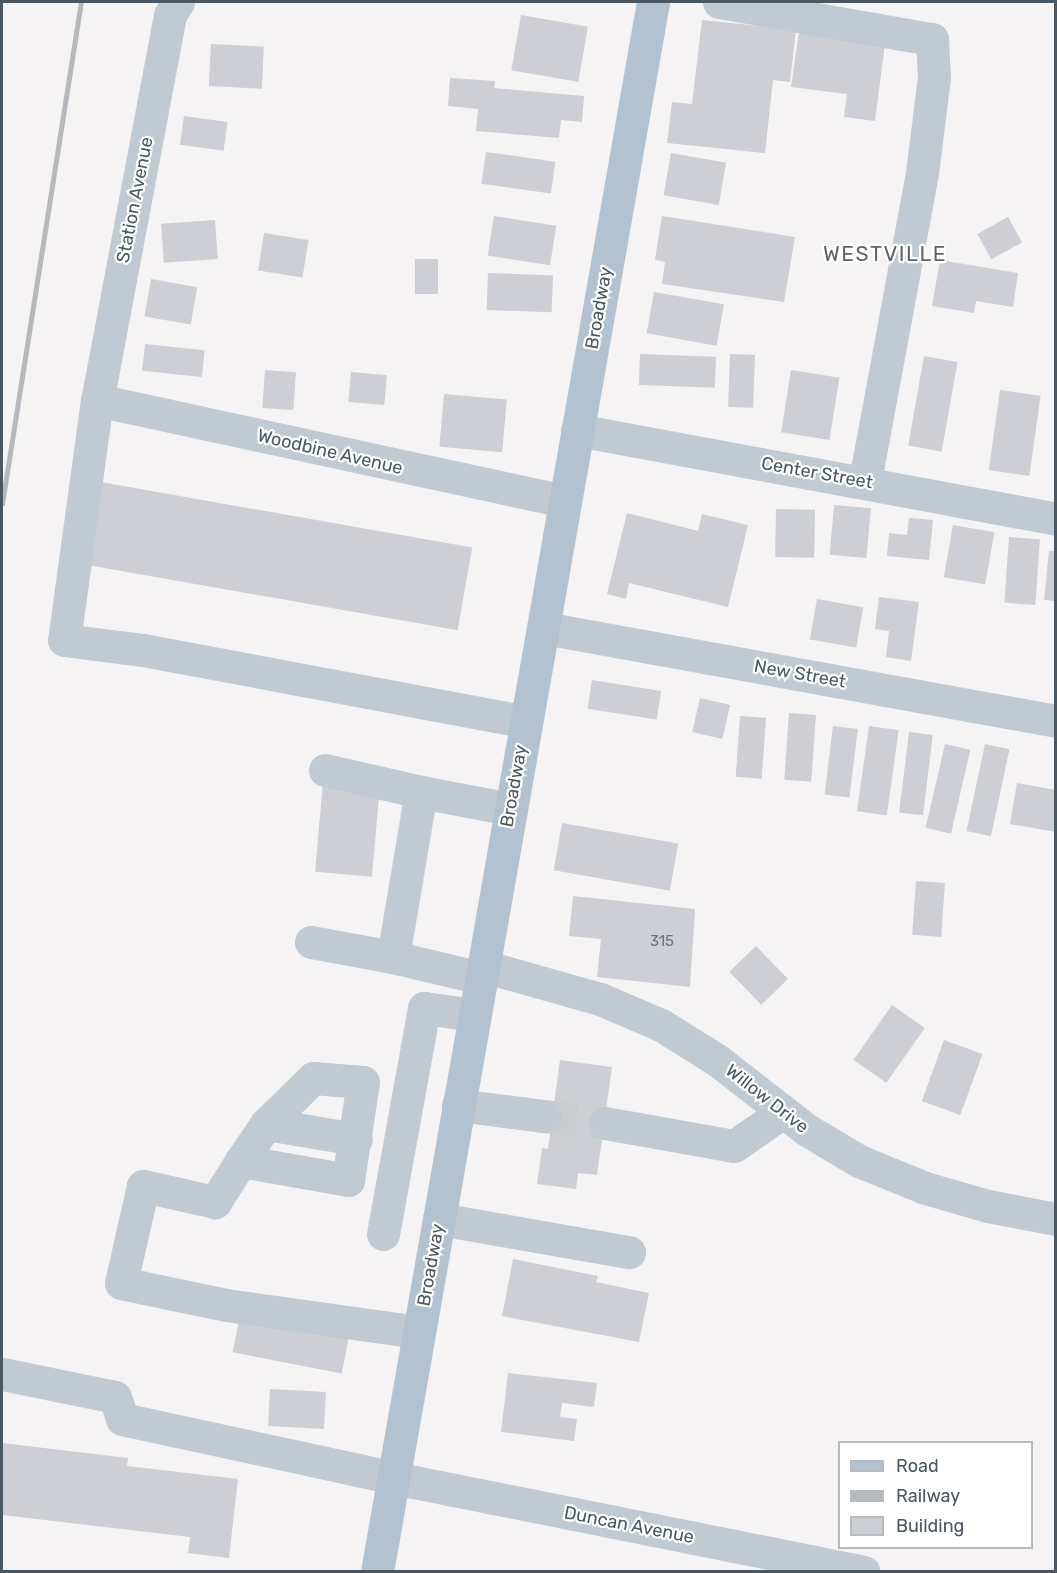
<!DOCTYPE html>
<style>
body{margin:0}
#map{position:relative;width:1057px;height:1573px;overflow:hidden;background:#f5f3f3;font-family:Rubik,sans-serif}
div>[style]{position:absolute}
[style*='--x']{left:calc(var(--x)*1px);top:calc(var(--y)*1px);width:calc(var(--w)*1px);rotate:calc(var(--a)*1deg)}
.building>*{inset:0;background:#cdcfd5;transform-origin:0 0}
.minor-tunnel>*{height:33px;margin-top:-16.5px;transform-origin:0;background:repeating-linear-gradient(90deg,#caccce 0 33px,transparent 0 49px)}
.minor>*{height:33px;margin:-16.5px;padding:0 16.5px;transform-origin:16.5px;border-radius:16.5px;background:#c1cad2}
.major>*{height:33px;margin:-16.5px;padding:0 16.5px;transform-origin:16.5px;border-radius:16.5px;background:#b3c2d1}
.rail>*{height:4.5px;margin:-2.25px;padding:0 2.25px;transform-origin:2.25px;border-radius:2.25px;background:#b5b8bd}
span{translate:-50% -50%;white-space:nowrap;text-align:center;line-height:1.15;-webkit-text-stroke:4.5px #fff;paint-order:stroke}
.number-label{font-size:15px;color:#6b747e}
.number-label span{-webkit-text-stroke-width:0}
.street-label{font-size:18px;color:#4a5661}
.quarter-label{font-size:21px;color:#5f6368;letter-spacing:1.5px}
.frame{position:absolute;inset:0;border:3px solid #4a5661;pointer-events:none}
.legend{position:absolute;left:838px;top:1441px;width:195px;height:108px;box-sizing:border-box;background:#fff;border:2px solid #b7bbc0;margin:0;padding:8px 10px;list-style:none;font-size:18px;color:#4a5661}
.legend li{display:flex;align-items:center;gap:12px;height:30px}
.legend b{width:30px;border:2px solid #b7bbc0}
</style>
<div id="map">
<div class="building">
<i style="left:521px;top:15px;width:68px;height:56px;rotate:10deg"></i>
<i style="clip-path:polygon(702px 20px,796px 30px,790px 82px,773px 80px,765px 153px,667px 143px,672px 102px,692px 104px)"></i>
<i style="clip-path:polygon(799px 32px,885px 43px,875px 121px,844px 117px,847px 94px,791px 87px)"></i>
<i style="left:211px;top:44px;width:53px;height:42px;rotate:3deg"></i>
<i style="clip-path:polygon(450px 78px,495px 81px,494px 88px,584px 96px,582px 122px,561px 120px,559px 138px,476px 131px,478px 109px,448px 106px)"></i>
<i style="left:184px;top:116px;width:44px;height:29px;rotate:8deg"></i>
<i style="left:486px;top:152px;width:70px;height:32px;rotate:8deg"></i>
<i style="left:671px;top:153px;width:56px;height:43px;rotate:10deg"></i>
<i style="left:494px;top:216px;width:63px;height:40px;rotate:9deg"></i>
<i style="clip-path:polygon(662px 216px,795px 237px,784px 302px,662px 284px,665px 262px,655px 260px)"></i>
<i style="left:1008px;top:217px;width:29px;height:35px;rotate:61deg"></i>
<i style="left:215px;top:220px;width:39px;height:54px;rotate:86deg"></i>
<i style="left:264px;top:233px;width:45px;height:38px;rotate:9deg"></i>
<i style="left:415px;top:259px;width:23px;height:35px"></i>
<i style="clip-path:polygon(940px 260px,1018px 273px,1013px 307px,976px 301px,974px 313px,932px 306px)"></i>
<i style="left:488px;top:273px;width:65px;height:37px;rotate:2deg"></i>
<i style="left:151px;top:279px;width:47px;height:38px;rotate:10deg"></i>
<i style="left:654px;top:292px;width:71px;height:42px;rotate:10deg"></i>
<i style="left:145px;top:344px;width:60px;height:27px;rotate:6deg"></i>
<i style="left:640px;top:354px;width:76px;height:31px;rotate:2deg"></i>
<i style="left:730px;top:354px;width:25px;height:53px;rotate:2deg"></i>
<i style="left:924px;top:356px;width:34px;height:91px;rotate:10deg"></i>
<i style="left:265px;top:370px;width:31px;height:38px;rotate:4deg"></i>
<i style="left:791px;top:370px;width:49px;height:63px;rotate:9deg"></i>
<i style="left:351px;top:372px;width:36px;height:30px;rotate:5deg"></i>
<i style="left:1000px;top:390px;width:41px;height:81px;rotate:8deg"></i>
<i style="left:444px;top:394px;width:63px;height:53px;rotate:5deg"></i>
<i style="left:95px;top:481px;width:383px;height:84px;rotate:10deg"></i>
<i style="left:834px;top:505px;width:37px;height:50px;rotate:5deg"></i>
<i style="left:776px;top:509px;width:39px;height:48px;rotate:1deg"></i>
<i style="clip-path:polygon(627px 513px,698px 531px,702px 514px,748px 525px,728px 607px,629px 583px,626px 599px,607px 594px)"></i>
<i style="clip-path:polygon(909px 518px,933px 520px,929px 560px,887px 556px,889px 533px,907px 535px)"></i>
<i style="left:953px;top:525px;width:42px;height:53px;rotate:10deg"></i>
<i style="left:1009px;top:537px;width:31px;height:66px;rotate:4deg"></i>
<i style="clip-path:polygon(1049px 551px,1056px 551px,1056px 601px,1044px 600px)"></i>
<i style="clip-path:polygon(879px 597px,919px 602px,911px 661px,886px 657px,889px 631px,875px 629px)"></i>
<i style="left:817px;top:599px;width:47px;height:41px;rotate:10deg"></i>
<i style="left:592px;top:680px;width:70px;height:29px;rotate:9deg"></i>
<i style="left:700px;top:698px;width:31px;height:35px;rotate:13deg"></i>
<i style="left:789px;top:713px;width:27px;height:67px;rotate:4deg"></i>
<i style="left:740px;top:716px;width:26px;height:61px;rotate:4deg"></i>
<i style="left:833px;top:726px;width:25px;height:69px;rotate:7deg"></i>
<i style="left:869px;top:726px;width:30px;height:86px;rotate:8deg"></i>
<i style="left:909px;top:732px;width:24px;height:81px;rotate:7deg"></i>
<i style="left:945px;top:744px;width:26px;height:86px;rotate:13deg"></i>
<i style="left:985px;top:744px;width:25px;height:89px;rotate:12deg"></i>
<i style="left:323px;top:782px;width:57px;height:90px;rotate:5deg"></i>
<i style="clip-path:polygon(1017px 783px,1056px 790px,1056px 832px,1010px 824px)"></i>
<i style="left:562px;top:823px;width:118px;height:48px;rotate:10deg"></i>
<i style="left:916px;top:881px;width:29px;height:54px;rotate:4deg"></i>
<i style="clip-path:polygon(573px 896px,695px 909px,690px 987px,597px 977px,601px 939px,569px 936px)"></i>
<i style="left:756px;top:946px;width:46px;height:37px;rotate:46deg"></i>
<i style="left:892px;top:1005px;width:40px;height:67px;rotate:35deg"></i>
<i style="left:944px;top:1040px;width:41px;height:65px;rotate:20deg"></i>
<i style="clip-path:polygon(560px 1060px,612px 1067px,597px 1175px,578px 1173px,576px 1189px,537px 1184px,542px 1148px,548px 1149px)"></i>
<i style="clip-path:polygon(513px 1259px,598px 1276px,596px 1282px,649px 1293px,639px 1342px,502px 1316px)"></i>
<i style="left:240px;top:1315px;width:111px;height:38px;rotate:11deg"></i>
<i style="clip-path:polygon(508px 1373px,597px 1383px,594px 1407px,562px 1403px,560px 1417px,577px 1419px,574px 1441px,501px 1432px)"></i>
<i style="left:270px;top:1389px;width:56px;height:37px;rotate:3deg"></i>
<i style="clip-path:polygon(2px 1443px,128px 1458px,127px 1466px,238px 1479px,229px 1558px,188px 1553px,190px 1537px,2px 1515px)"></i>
</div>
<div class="minor-tunnel">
<i style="--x:544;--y:1116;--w:61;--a:6.5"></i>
</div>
<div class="minor">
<i style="--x:178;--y:2;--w:15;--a:122"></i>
<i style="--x:170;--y:15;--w:392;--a:100.7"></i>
<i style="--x:97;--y:400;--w:242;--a:97.8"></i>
<i style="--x:64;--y:640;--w:80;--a:7.2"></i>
<i style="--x:143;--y:650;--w:390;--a:10.6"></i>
<i style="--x:719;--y:2;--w:216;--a:9.9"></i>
<i style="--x:932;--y:39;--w:38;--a:87"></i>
<i style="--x:934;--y:77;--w:97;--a:97.1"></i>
<i style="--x:922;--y:173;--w:314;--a:100.5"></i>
<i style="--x:97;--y:400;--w:478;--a:12.2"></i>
<i style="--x:577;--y:430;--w:487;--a:10.5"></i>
<i style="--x:544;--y:628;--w:520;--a:10.29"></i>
<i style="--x:325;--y:770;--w:98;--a:12.9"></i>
<i style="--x:311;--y:942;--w:83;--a:10.4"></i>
<i style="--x:483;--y:966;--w:122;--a:15.8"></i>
<i style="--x:600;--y:999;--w:66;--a:23.1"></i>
<i style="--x:661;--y:1025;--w:66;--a:32"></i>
<i style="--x:717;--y:1060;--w:114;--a:37.9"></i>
<i style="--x:807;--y:1130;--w:61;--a:30.8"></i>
<i style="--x:859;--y:1161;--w:71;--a:22.2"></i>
<i style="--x:925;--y:1188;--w:66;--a:15.9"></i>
<i style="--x:988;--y:1206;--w:69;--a:10.8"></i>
<i style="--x:481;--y:978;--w:90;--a:-166.6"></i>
<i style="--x:393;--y:957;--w:167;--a:-80.4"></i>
<i style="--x:421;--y:792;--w:91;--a:10.8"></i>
<i style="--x:458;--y:1105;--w:87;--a:7.3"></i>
<i style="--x:605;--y:1123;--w:131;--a:10.1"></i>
<i style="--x:734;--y:1146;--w:60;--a:-34.8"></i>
<i style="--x:266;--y:1124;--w:91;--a:9.5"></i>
<i style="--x:241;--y:1161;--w:109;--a:10.1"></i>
<i style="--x:348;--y:1180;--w:99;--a:-81.3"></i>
<i style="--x:363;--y:1082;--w:50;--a:-175.4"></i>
<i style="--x:313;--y:1078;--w:66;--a:135.6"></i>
<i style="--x:266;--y:1124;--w:45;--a:124"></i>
<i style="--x:241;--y:1161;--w:49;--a:122.4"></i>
<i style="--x:215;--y:1202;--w:74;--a:-167.5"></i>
<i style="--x:143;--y:1186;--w:99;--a:102.8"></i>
<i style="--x:121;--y:1283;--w:107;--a:11.8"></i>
<i style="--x:226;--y:1305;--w:195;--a:8"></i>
<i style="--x:439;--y:1219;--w:193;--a:9.9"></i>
<i style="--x:383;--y:1234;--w:230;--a:-79.7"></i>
<i style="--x:424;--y:1008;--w:50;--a:8"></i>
<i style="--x:2;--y:1374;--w:115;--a:11.5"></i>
<i style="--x:115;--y:1397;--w:23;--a:72"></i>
<i style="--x:122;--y:1419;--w:278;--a:12.2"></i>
<i style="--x:394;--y:1478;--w:479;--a:11.3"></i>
</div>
<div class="major">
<i style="--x:377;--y:1572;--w:1594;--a:-80.03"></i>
</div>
<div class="rail">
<i style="--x:2;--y:504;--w:508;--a:-81.06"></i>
</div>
<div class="number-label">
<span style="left:662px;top:942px">315</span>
</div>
<div class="street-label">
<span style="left:135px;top:200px;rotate:-79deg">Station Avenue</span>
<span style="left:599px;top:308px;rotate:-80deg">Broadway</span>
<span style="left:330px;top:452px;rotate:13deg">Woodbine Avenue</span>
<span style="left:817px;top:473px;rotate:10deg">Center Street</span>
<span style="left:800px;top:674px;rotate:10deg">New Street</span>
<span style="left:514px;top:786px;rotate:-80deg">Broadway</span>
<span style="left:767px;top:1099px;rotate:38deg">Willow Drive</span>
<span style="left:431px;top:1265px;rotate:-80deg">Broadway</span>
<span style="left:629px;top:1525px;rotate:11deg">Duncan Avenue</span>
</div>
<div class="quarter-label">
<span style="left:885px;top:254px">WESTVILLE</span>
</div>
<div class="frame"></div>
<ul class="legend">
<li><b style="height:8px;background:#b3c2d1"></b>Road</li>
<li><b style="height:8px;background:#b5b8bd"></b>Railway</li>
<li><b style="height:16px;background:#cdcfd5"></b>Building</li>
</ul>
</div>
